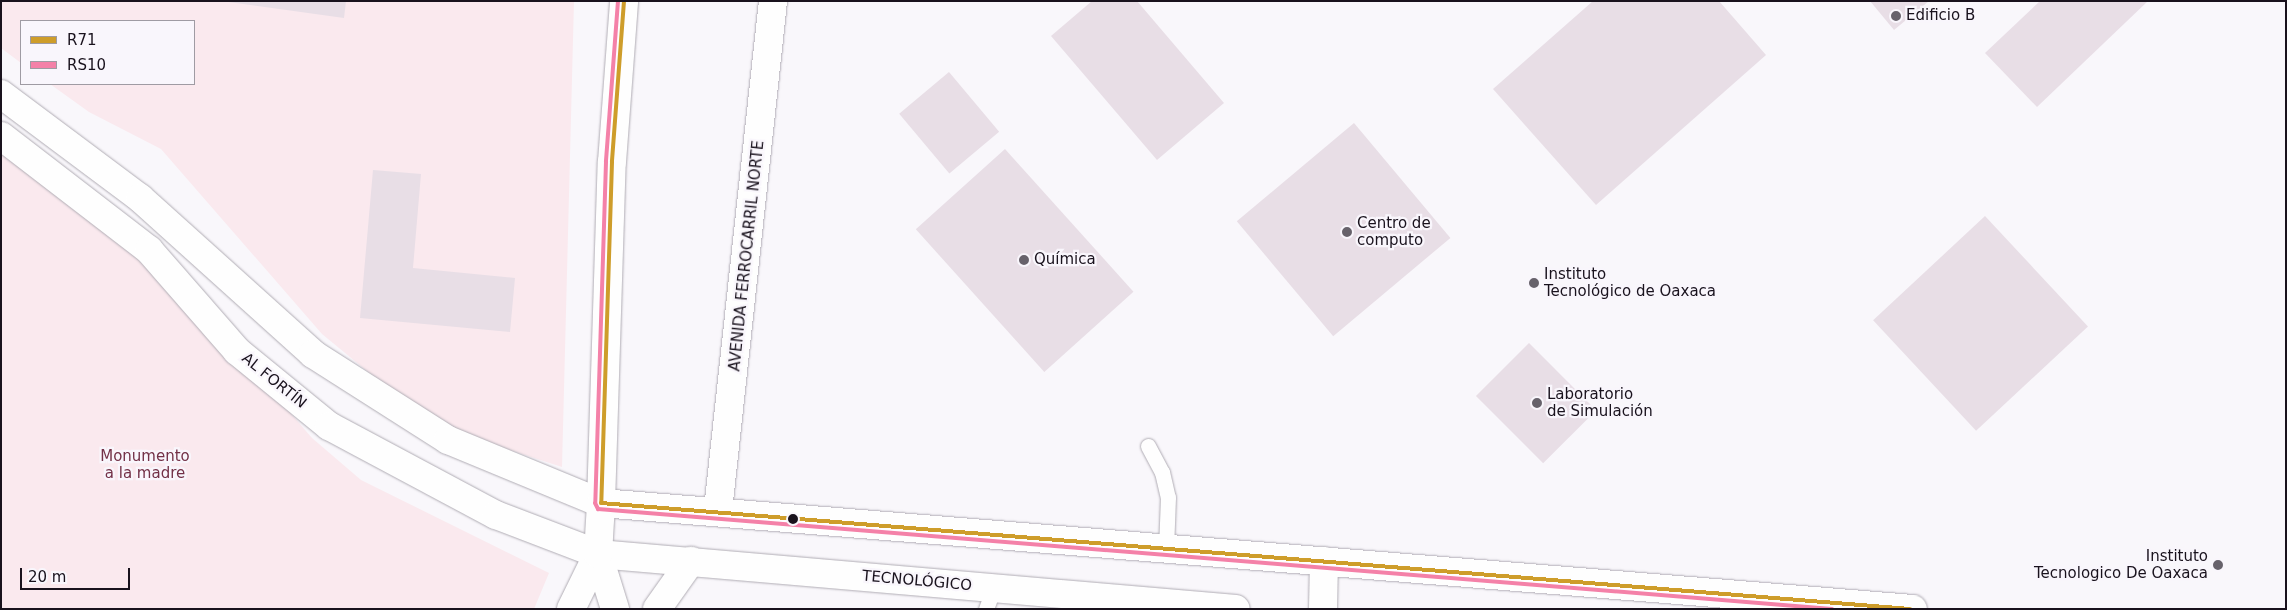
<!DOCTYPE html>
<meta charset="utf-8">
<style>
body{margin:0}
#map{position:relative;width:2287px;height:610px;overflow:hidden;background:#f9f7fb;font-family:"DejaVu Sans",sans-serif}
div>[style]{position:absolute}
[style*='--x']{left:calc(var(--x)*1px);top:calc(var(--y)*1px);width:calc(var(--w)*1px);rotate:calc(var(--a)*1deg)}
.green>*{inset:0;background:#fae9ee}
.building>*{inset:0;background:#e8dee6;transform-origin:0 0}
.roads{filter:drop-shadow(0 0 1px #b0acb4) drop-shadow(0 0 1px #b0acb4)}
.service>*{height:15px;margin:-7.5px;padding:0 7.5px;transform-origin:7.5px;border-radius:7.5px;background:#fefefe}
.minor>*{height:28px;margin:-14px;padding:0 14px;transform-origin:14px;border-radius:14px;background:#fefefe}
.tertiary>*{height:28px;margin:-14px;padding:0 14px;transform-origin:14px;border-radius:14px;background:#fefefe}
.secondary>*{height:28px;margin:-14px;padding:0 14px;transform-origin:14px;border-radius:14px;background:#fefefe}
.primary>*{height:28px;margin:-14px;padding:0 14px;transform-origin:14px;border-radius:14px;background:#fefefe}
.bus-1>*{height:4px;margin:-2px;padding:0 2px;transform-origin:2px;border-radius:2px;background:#ce9d2a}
.bus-2>*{height:4px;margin:-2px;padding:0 2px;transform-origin:2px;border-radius:2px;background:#f481a8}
.dots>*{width:14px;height:14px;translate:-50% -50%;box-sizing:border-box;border:2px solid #f9f6fc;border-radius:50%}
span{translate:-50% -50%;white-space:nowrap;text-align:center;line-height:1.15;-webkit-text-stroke:4.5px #f9f6fc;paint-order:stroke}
.poi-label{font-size:15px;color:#19121d}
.left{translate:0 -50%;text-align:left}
.right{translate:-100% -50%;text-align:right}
.street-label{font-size:15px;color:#19121d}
.park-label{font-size:15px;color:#733147}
.frame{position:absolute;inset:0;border:2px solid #19121d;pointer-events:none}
.legend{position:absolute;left:20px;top:20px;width:175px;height:65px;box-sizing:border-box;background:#f9f6fc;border:1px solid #9f9ba3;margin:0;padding:6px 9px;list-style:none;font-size:15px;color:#19121d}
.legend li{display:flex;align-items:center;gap:10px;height:25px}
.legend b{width:25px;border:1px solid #9f9ba3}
.scale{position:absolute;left:20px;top:568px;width:110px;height:22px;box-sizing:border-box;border:2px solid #19121d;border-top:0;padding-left:6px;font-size:15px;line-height:18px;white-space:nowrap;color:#19121d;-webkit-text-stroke:4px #f9f6fc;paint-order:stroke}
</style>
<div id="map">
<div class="green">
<i style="clip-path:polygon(1px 1px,574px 1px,562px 467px,448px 430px,373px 376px,322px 334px,161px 149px,89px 112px,50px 84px,194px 84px,194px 21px,21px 21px,21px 63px,1px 48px)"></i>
<i style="clip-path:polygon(1px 148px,87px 211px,237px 351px,312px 438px,361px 480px,549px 573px,534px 609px,1px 609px)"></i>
</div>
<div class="building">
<i style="clip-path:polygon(221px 1px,346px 1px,344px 18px)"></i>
<i style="clip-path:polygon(1092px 1px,1137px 1px,1224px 103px,1157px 160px,1051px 36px)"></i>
<i style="clip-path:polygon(1593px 1px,1719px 1px,1766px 55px,1596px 205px,1493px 89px)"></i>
<i style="clip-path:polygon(1870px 1px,1929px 1px,1894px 30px)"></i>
<i style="clip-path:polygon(2040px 1px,2148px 1px,2037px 107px,1985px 53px)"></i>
<i style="left:949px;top:72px;width:78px;height:65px;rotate:50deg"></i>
<i style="left:1354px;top:123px;width:150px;height:153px;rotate:50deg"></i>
<i style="left:1005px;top:149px;width:192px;height:120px;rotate:48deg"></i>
<i style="clip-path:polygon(373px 170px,421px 174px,413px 268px,515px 278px,510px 332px,360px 318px)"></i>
<i style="left:1985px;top:216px;width:151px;height:153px;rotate:47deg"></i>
<i style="left:1529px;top:343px;width:95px;height:75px;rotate:45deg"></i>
</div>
<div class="roads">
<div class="service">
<i style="--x:1148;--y:446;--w:30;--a:62"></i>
<i style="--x:1162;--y:472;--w:26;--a:77"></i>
<i style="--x:1168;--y:497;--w:52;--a:92.2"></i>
<i style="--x:986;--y:609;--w:23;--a:-70"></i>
</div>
<div class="minor">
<i style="--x:718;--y:510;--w:512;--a:-83.83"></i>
</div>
<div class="tertiary">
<i style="--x:598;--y:554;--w:58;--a:72.8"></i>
</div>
<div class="secondary">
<i style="--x:601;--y:503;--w:341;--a:-88.2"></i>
<i style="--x:612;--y:162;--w:161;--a:-85.7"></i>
<i style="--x:657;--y:609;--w:59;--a:-54.7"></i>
<i style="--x:1323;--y:609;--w:48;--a:-88.8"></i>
</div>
<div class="primary">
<i style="--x:1;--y:94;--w:174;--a:36.8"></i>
<i style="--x:140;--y:198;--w:233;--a:42"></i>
<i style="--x:313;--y:354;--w:160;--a:32.5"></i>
<i style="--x:448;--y:440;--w:165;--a:22.4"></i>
<i style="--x:601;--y:503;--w:1316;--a:4.62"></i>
<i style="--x:1;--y:136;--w:187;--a:37.6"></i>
<i style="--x:149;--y:250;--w:134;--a:48.9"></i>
<i style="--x:237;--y:351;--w:119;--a:39.2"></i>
<i style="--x:329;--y:426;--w:189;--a:28.1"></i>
<i style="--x:496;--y:515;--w:109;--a:20.9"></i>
<i style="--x:598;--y:554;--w:640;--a:4.93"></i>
<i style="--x:571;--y:609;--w:61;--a:-63.9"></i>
<i style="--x:598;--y:554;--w:51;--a:-86.6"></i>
</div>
</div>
<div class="bus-1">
<i style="--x:624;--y:1;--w:161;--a:94.3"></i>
<i style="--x:612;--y:162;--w:341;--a:91.8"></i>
<i style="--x:601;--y:503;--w:1313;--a:4.63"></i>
</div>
<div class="bus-2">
<i style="--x:618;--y:1;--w:161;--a:94.3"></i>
<i style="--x:606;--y:162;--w:341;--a:91.8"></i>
<i style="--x:595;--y:503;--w:7;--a:63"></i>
<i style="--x:598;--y:509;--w:1238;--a:4.63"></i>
</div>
<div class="dots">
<i style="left:1896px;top:16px;background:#67626b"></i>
<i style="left:1347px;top:232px;background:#67626b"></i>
<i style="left:1024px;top:260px;background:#67626b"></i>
<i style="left:1534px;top:283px;background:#67626b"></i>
<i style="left:1537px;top:403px;background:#67626b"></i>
<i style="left:793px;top:519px;background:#19121d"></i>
<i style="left:2218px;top:565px;background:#67626b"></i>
</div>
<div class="poi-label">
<span class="left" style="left:1906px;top:16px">Edificio B</span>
<span class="left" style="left:1357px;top:232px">Centro de<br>computo</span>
<span class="left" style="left:1034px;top:260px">Química</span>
<span class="left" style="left:1544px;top:283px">Instituto<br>Tecnológico de Oaxaca</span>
<span class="left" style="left:1547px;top:403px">Laboratorio<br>de Simulación</span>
<span class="right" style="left:2208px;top:565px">Instituto<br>Tecnologico De Oaxaca</span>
</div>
<div class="street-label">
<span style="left:747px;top:256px;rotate:-84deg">AVENIDA FERROCARRIL NORTE</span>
<span style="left:274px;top:381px;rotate:39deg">AL FORTÍN</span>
<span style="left:917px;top:581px;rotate:5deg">TECNOLÓGICO</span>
</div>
<div class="park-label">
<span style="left:145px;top:465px">Monumento<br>a la madre</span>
</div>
<div class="frame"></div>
<ul class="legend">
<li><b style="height:6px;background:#ce9d2a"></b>R71</li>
<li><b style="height:6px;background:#f481a8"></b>RS10</li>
</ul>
<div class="scale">20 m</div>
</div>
